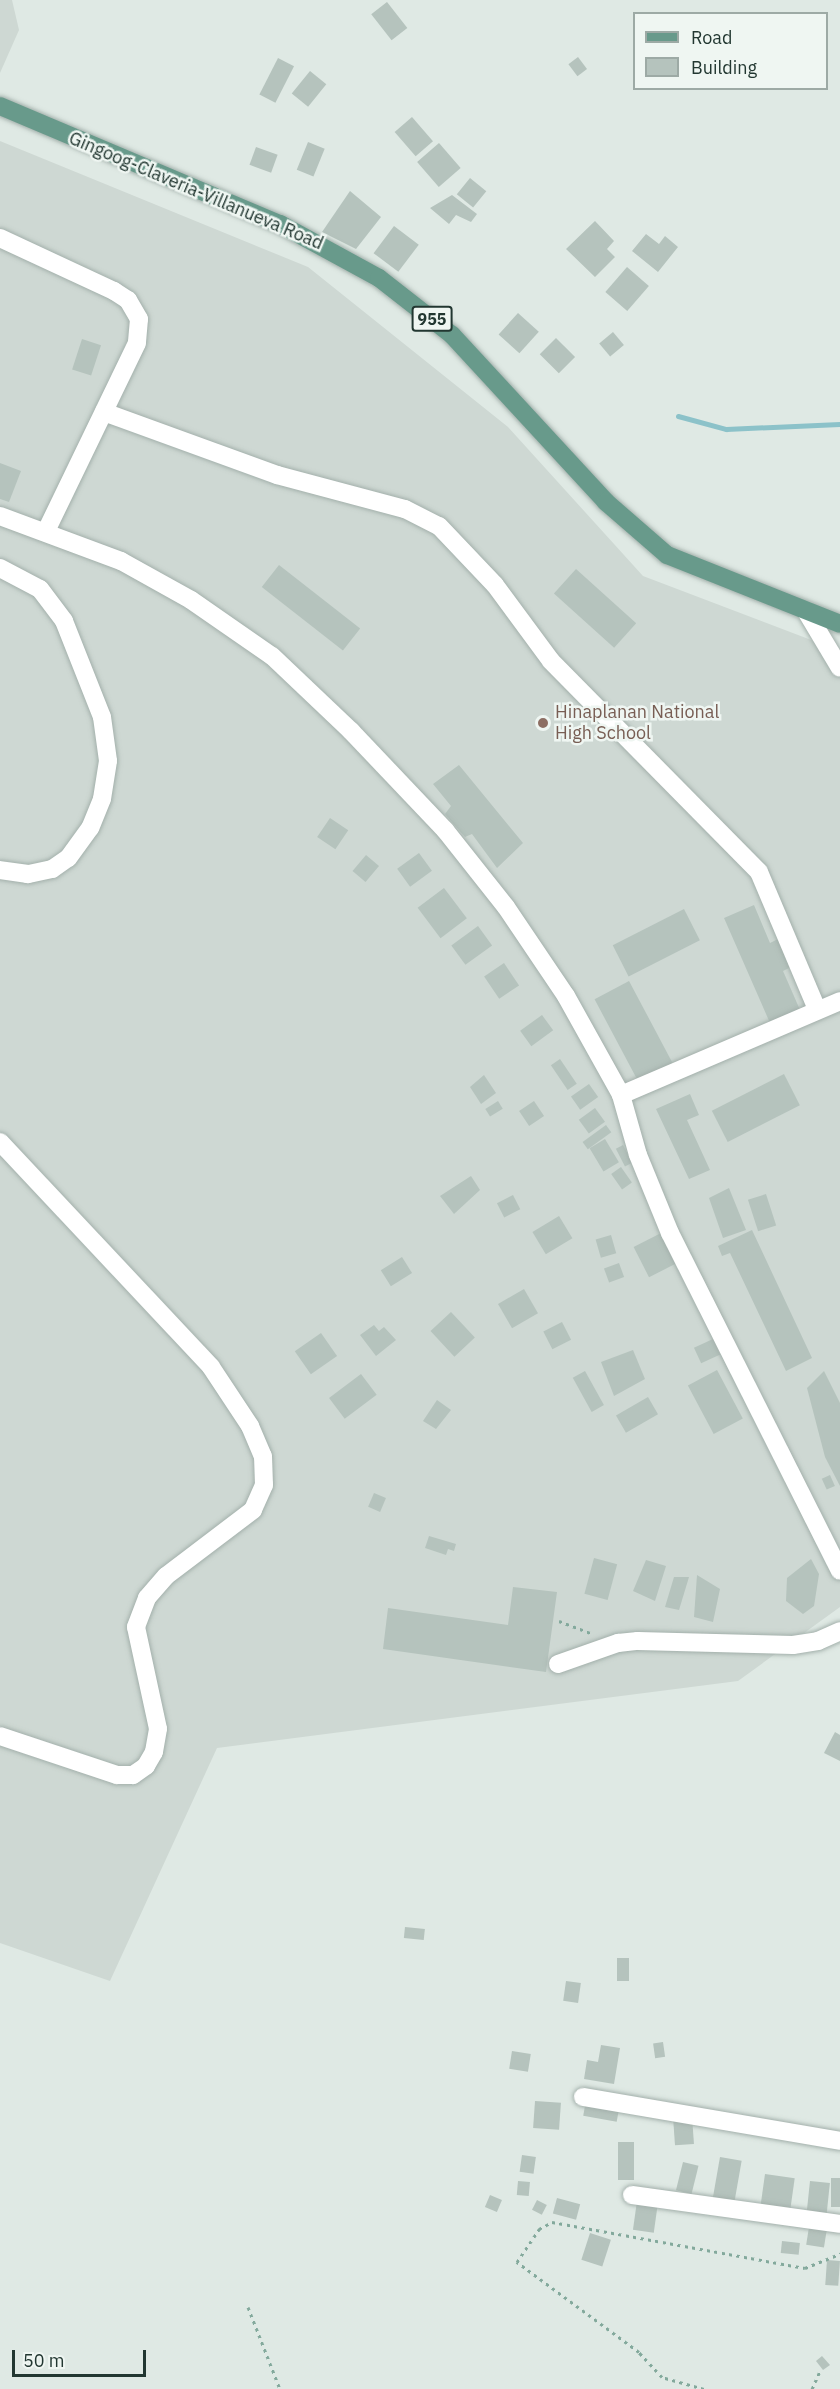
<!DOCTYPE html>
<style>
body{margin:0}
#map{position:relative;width:840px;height:2389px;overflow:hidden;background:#dfe9e4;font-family:"IBM Plex Sans",sans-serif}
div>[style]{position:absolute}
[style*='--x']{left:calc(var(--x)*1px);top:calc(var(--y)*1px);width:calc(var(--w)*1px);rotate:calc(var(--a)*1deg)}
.built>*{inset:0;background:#ced8d3}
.stream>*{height:5px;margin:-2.5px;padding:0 2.5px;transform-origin:2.5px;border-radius:2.5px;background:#8cc2c9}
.building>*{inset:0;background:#b5c3bd;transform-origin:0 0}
.path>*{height:3px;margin-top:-1.5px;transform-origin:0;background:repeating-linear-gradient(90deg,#83a99c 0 3px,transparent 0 7.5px)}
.roads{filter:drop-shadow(0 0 2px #a3b0ab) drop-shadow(0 0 2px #a3b0ab)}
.minor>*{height:18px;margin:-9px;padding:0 9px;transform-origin:9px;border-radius:9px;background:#fff}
.major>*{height:18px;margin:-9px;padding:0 9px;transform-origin:9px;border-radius:9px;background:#689a8b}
.dots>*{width:16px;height:16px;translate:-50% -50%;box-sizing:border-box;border:3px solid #eff6f2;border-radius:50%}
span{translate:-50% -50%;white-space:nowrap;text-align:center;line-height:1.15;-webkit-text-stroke:5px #eff6f2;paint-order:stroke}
.shield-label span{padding:2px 4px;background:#eff6f2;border:2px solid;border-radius:4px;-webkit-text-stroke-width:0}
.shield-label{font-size:16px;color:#223731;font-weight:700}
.street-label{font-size:18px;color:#223731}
.education-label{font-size:18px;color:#785e54}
.left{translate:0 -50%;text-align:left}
.legend{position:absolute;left:633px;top:12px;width:195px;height:78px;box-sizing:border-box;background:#eff6f2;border:2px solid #9daaa5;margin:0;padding:8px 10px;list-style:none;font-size:18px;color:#223731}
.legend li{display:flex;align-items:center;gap:12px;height:30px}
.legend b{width:30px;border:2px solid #9daaa5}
.scale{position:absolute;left:12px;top:2350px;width:134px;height:27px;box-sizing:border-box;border:3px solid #223731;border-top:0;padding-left:8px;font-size:18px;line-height:21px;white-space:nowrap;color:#223731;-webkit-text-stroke:4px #eff6f2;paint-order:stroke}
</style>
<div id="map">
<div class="built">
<i style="clip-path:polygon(0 0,12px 0,19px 30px,0 73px)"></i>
<i style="clip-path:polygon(0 141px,308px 267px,508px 427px,643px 576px,840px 651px,840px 1607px,738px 1681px,217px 1748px,110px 1981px,0 1943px)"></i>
</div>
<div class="stream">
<i style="--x:678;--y:416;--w:50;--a:15.2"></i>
<i style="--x:726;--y:429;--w:114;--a:-2.5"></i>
</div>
<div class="building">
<i style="left:387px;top:2px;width:33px;height:20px;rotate:52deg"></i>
<i style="left:578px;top:57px;width:15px;height:12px;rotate:53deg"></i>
<i style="left:278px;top:58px;width:18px;height:41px;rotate:27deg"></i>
<i style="left:310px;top:71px;width:21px;height:29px;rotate:39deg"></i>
<i style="left:412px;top:117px;width:32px;height:23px;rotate:49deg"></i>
<i style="left:308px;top:142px;width:18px;height:30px;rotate:22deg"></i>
<i style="left:439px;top:143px;width:33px;height:29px;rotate:49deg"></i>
<i style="left:256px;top:147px;width:23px;height:19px;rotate:20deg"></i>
<i style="left:470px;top:178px;width:21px;height:21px;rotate:39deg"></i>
<i style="clip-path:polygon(350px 191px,381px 217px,356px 249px,322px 232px)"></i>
<i style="clip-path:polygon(452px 195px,477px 214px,471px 222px,456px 215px,449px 224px,430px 208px)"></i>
<i style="clip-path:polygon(595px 221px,614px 241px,607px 249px,615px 257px,595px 277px,566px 249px)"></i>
<i style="left:394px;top:226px;width:31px;height:34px;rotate:37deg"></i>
<i style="clip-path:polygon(646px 234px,659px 244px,665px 236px,678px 247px,658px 272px,632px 251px)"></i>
<i style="left:627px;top:267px;width:29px;height:33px;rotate:41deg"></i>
<i style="left:518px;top:313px;width:28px;height:29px;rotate:42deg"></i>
<i style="left:613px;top:332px;width:17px;height:18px;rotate:50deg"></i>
<i style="left:556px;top:338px;width:27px;height:23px;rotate:45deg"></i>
<i style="left:82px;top:339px;width:20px;height:32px;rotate:18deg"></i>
<i style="clip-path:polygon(0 463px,21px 471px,9px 502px,0 499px)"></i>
<i style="left:279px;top:565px;width:103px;height:28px;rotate:38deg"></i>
<i style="left:576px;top:569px;width:81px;height:33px;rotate:42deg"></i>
<i style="clip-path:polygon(459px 765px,523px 843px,497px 868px,472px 834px,465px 837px,445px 814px,451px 806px,433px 784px)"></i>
<i style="left:330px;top:818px;width:22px;height:23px;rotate:34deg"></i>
<i style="left:419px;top:853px;width:22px;height:27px;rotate:54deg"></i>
<i style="left:366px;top:855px;width:17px;height:21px;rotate:40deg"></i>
<i style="left:444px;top:888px;width:38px;height:33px;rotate:53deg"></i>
<i style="clip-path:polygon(754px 905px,770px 943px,780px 938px,793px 966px,783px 971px,800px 1010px,770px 1023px,724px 918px)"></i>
<i style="left:684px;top:909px;width:35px;height:80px;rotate:63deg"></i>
<i style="left:478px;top:926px;width:24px;height:33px;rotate:54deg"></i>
<i style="left:504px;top:963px;width:27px;height:24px;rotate:56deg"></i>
<i style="left:629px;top:981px;width:97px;height:39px;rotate:62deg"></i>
<i style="left:542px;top:1015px;width:19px;height:27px;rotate:54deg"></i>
<i style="left:560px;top:1059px;width:30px;height:11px;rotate:56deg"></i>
<i style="left:784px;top:1074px;width:35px;height:81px;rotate:63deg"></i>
<i style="clip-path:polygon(484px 1075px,496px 1093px,481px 1104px,470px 1087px)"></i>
<i style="left:589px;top:1084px;width:16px;height:22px;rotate:55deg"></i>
<i style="clip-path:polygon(690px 1094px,699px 1115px,687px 1120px,710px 1170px,689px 1179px,656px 1109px)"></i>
<i style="left:498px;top:1101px;width:9px;height:15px;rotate:58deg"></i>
<i style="left:534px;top:1101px;width:18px;height:18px;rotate:56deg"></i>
<i style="left:595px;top:1108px;width:17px;height:20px;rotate:54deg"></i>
<i style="left:606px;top:1125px;width:9px;height:29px;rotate:54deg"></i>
<i style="left:605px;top:1139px;width:27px;height:18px;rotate:59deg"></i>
<i style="left:623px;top:1145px;width:20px;height:8px;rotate:63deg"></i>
<i style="left:621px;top:1167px;width:19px;height:12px;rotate:55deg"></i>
<i style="clip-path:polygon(471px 1176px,480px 1190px,454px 1214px,440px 1196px)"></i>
<i style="clip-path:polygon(729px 1188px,746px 1230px,723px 1238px,709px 1198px)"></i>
<i style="left:766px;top:1194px;width:33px;height:19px;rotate:72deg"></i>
<i style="left:513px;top:1195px;width:16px;height:18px;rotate:63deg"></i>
<i style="left:559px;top:1216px;width:26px;height:31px;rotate:59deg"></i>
<i style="clip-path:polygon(752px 1230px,812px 1358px,786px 1371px,730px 1253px,722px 1256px,718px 1246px)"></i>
<i style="left:663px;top:1232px;width:34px;height:33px;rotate:63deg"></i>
<i style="left:611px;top:1235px;width:19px;height:16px;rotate:74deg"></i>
<i style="left:402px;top:1257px;width:19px;height:25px;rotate:58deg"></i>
<i style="left:619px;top:1263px;width:15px;height:16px;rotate:70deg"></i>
<i style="left:524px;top:1289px;width:28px;height:30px;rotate:60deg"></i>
<i style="left:451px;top:1312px;width:35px;height:28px;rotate:47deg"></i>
<i style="left:562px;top:1322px;width:20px;height:21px;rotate:63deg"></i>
<i style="clip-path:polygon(374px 1325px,379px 1331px,384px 1327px,396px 1340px,376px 1356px,360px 1335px)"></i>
<i style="left:321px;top:1333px;width:28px;height:32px;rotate:55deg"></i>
<i style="left:713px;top:1339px;width:17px;height:21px;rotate:65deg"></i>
<i style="clip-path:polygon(633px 1350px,645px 1379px,614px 1396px,601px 1362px)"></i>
<i style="left:717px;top:1370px;width:55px;height:33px;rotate:62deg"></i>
<i style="left:585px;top:1371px;width:39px;height:14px;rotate:61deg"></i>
<i style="clip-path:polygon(824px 1371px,840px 1403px,840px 1486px,825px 1457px,807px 1388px)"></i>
<i style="left:361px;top:1374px;width:26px;height:40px;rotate:53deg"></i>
<i style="left:648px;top:1397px;width:20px;height:37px;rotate:60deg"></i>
<i style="clip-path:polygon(437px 1400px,451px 1410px,436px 1429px,423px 1421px)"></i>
<i style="left:830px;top:1475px;width:12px;height:9px;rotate:66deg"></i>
<i style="left:374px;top:1493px;width:13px;height:15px;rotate:23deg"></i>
<i style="clip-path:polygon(429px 1536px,456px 1544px,454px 1551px,448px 1549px,446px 1555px,425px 1548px)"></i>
<i style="left:594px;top:1558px;width:24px;height:37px;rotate:15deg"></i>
<i style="clip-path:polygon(811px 1559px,819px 1574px,814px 1606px,803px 1614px,786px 1601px,787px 1578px)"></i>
<i style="clip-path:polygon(646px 1560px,666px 1566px,655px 1601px,633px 1591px)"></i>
<i style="clip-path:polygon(697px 1575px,720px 1589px,713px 1622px,694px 1617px)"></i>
<i style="clip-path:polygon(674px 1577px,689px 1577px,679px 1610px,665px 1607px)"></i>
<i style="clip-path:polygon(513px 1587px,557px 1592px,546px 1672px,383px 1649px,388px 1608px,508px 1625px)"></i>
<i style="clip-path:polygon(835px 1732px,840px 1735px,840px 1761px,824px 1753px)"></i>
<i style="left:405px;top:1927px;width:20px;height:11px;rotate:6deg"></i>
<i style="left:617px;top:1958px;width:12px;height:23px"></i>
<i style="left:566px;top:1981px;width:15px;height:20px;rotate:8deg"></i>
<i style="left:663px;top:2042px;width:15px;height:10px;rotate:82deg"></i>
<i style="clip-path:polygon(601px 2045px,620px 2048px,614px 2084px,584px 2079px,587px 2060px,598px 2062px)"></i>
<i style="left:512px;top:2051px;width:19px;height:18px;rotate:9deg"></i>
<i style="left:586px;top:2100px;width:34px;height:16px;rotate:10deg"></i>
<i style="left:535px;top:2101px;width:26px;height:27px;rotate:4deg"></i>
<i style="left:692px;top:2116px;width:28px;height:19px;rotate:86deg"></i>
<i style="left:618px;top:2142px;width:16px;height:38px"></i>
<i style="left:522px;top:2155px;width:14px;height:17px;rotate:8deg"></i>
<i style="left:720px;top:2157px;width:22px;height:41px;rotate:10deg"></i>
<i style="left:683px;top:2162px;width:16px;height:29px;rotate:14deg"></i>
<i style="left:765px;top:2174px;width:30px;height:33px;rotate:8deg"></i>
<i style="left:831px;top:2178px;width:9px;height:29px"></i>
<i style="left:518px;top:2181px;width:12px;height:14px;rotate:5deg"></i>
<i style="left:810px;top:2181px;width:20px;height:35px;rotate:6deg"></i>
<i style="left:490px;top:2195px;width:13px;height:13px;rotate:23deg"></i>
<i style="left:557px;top:2198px;width:24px;height:16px;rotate:15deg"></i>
<i style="left:537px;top:2200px;width:11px;height:11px;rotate:27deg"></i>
<i style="left:637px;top:2201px;width:21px;height:29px;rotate:8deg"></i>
<i style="left:809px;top:2227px;width:18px;height:18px;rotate:9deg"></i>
<i style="left:590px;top:2233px;width:22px;height:28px;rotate:18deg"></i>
<i style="left:782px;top:2241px;width:18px;height:12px;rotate:6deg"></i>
<i style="left:827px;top:2260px;width:13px;height:25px;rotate:4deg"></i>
<i style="clip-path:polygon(822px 2356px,830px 2365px,823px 2370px,816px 2361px)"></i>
</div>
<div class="path">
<i style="--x:559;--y:1621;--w:34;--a:21"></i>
<i style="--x:248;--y:2307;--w:88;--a:68.7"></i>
<i style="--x:704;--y:2389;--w:44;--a:-164.1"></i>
<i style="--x:662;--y:2377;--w:34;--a:-133"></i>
<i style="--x:639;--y:2352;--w:152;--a:-143.6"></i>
<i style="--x:517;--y:2262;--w:40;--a:-56"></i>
<i style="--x:539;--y:2229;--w:15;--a:-28"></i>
<i style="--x:552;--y:2222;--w:257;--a:10.3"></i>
<i style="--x:805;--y:2268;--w:38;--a:-22"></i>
<i style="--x:812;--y:2389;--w:20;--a:-66"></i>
</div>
<div class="roads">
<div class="minor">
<i style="--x:0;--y:238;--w:126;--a:24.9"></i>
<i style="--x:114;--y:291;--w:17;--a:33"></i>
<i style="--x:128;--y:300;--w:22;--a:60"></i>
<i style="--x:139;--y:319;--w:24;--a:95"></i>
<i style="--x:137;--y:343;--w:209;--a:115.8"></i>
<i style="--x:104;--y:412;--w:184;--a:20"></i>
<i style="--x:277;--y:475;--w:132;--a:14.9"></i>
<i style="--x:405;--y:509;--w:38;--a:27"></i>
<i style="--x:439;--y:526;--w:81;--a:46.5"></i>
<i style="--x:495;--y:585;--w:94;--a:53.6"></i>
<i style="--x:551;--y:661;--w:296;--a:45.4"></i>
<i style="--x:759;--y:872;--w:149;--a:67.1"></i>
<i style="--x:0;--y:516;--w:129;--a:20.4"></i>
<i style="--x:121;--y:561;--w:80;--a:29.1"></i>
<i style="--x:191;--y:600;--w:98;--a:34.7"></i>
<i style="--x:272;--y:656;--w:109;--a:43.5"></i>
<i style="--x:351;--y:731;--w:137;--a:46.5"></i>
<i style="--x:445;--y:830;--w:98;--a:51.6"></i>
<i style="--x:506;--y:907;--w:107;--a:56"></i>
<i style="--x:566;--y:996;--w:113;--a:60.9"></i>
<i style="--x:621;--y:1095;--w:62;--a:74.2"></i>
<i style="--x:638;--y:1155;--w:84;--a:67.7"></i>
<i style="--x:670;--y:1233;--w:378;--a:63.3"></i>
<i style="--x:0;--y:568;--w:45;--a:27.7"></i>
<i style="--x:40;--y:589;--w:40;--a:53"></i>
<i style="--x:64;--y:621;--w:103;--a:68.4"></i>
<i style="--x:102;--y:717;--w:44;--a:82.2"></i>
<i style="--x:108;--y:761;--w:38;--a:99"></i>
<i style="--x:102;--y:799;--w:31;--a:112"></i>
<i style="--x:90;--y:828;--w:37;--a:126"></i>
<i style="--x:68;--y:858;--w:19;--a:145"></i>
<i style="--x:52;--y:869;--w:25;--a:168"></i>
<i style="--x:28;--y:874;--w:28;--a:-172"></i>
<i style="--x:806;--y:611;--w:66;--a:59.2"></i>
<i style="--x:621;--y:1095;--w:238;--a:-23.2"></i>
<i style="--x:0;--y:1142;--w:308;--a:46.8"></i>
<i style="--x:211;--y:1367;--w:71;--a:56.5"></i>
<i style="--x:250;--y:1426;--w:33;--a:67"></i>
<i style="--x:263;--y:1456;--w:29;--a:88"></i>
<i style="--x:264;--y:1485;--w:27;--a:114"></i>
<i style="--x:253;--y:1510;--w:109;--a:142.8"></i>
<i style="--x:166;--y:1576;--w:29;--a:131"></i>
<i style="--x:147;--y:1598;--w:31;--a:111"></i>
<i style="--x:136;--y:1627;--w:104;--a:77.8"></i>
<i style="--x:158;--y:1729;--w:23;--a:100"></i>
<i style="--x:154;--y:1752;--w:16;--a:120"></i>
<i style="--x:146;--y:1766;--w:16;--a:145"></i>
<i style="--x:133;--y:1775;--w:16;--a:180"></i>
<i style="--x:117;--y:1775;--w:123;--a:-161.6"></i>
<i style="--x:558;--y:1664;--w:64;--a:-19.3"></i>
<i style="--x:618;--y:1643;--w:20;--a:-6"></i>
<i style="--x:638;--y:1641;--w:155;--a:1.5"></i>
<i style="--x:793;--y:1645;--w:25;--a:-9"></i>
<i style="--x:818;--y:1641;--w:24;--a:-24"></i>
<i style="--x:583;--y:2097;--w:261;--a:9.7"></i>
<i style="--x:632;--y:2195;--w:210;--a:7.9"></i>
</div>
<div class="major">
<i style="--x:0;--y:106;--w:304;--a:22.9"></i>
<i style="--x:280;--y:224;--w:113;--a:28.6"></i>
<i style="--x:379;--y:278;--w:93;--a:38"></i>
<i style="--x:452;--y:335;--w:227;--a:47.3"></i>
<i style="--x:606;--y:502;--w:81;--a:41"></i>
<i style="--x:667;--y:555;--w:186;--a:21.7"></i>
</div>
</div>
<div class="dots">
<i style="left:543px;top:723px;background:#8d6e63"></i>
</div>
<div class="shield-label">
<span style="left:432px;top:319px">955</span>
</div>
<div class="street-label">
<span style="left:196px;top:191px;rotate:23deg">Gingoog-Claveria-Villanueva Road</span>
</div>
<div class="education-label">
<span class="left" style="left:555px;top:723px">Hinaplanan National<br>High School</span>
</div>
<ul class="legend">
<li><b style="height:8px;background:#689a8b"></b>Road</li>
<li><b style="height:16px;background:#b5c3bd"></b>Building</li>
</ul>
<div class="scale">50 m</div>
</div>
